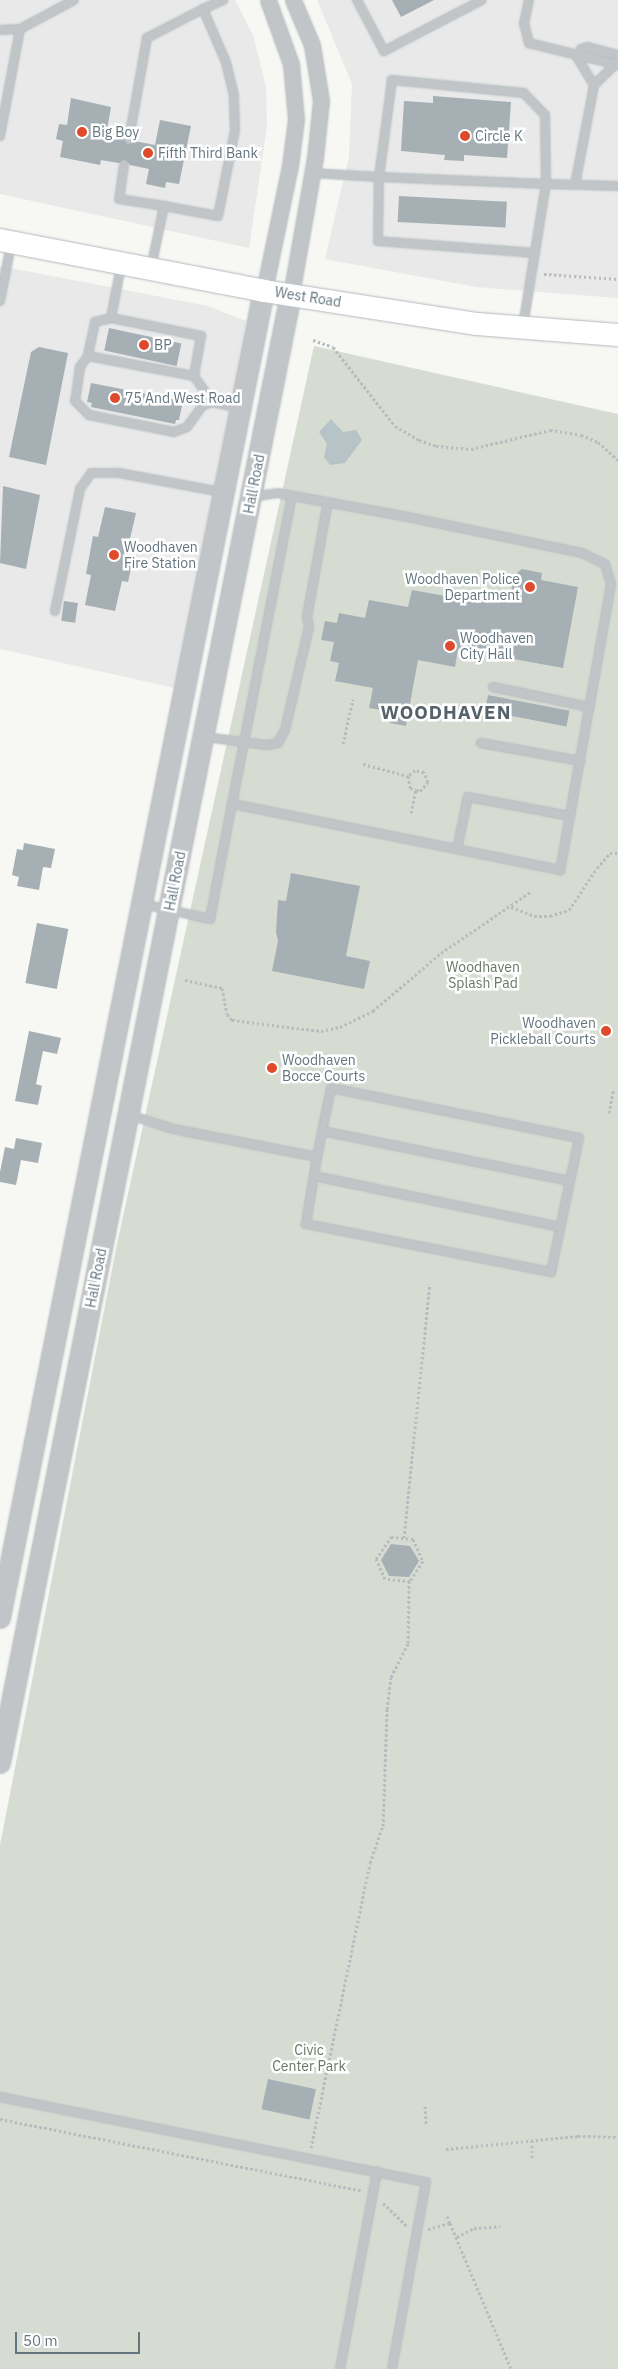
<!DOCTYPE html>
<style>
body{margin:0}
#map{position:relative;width:618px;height:2369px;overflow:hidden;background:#f7f7f4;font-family:"IBM Plex Sans",sans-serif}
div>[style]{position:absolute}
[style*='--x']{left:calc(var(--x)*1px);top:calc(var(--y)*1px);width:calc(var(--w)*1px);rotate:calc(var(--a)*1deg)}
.built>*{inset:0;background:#e8e9e8}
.green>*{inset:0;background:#d7dcd3}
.water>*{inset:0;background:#b6c3c7}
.building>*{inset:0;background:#a5afb4;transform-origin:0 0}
.path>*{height:3px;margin-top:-1.5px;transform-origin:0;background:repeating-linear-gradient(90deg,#b9bcbf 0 2.5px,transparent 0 5px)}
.roads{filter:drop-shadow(0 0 1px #b3b9bd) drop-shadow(0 0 1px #b3b9bd)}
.service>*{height:8px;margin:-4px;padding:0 4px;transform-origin:4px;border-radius:4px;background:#c1c5c8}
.minor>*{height:15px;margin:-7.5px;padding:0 7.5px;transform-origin:7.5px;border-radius:7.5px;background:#c1c5c8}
.tertiary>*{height:20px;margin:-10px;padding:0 10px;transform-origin:10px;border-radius:10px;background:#c1c5c8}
.secondary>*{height:22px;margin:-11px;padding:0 11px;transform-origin:11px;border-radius:11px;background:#fff}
.dots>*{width:14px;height:14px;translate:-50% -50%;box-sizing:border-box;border:2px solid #fff;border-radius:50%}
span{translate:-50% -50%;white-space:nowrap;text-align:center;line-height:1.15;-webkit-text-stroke:5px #fff;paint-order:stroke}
.poi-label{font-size:14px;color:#63757f}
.left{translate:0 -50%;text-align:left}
.right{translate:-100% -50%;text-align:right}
.street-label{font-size:14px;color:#63757f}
.park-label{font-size:14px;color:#677762}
.district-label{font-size:19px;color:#55626a;font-weight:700;letter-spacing:1px}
.scale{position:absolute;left:15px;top:2332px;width:125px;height:22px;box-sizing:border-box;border:2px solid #63757f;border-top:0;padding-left:6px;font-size:15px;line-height:18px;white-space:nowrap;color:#63757f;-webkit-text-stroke:4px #fff;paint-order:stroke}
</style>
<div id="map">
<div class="built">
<i style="clip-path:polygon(0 0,235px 0,253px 35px,266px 87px,267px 126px,249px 248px,0 194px)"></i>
<i style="clip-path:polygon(317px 0,618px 0,618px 298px,476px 287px,325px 259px,349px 156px,352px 84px)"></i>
<i style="clip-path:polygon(0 266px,208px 306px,246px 321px,175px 688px,0 649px)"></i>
</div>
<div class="green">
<i style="clip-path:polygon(314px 346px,618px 414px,618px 2369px,0 2369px,0 1845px,117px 1244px)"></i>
</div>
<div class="water">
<i style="clip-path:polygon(331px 419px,343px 432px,356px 430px,362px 440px,345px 463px,330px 465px,324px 457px,327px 444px,319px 432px)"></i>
</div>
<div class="building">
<i style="clip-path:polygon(392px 0,434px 0,401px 17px)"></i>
<i style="clip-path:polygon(433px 96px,511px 102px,507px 158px,464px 155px,464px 161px,444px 160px,445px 155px,401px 151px,404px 101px,433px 103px)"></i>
<i style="clip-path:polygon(71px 98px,111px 107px,106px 136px,124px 139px,128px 144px,134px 141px,155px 145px,160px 120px,191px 126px,179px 184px,166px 182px,165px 188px,146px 184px,149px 169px,130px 165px,125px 160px,119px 163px,101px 160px,100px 165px,60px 157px,63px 141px,56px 139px,59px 124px,67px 125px)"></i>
<i style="left:399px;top:196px;width:108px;height:26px;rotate:3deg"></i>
<i style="left:109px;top:328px;width:74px;height:23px;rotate:12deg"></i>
<i style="clip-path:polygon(39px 347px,68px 353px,46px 465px,9px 457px,31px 352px)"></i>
<i style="clip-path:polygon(91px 383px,183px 401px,179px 420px,176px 420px,175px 424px,91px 407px,92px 403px,87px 402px)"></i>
<i style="clip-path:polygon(3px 486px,40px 495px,26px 569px,0 563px)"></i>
<i style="clip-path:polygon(105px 507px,136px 513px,129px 543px,136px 545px,128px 582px,122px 581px,115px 611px,85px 605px,91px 575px,86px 574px,93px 536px,98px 537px)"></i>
<i style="clip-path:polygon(522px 569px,542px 573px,541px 580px,578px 587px,563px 668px,458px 649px,455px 667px,418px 660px,406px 726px,390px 723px,392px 712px,369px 708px,373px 688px,335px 681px,339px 663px,330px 661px,334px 642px,321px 640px,325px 621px,337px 623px,339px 613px,365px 618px,369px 600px,408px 607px,412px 590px,468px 600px,469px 591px,510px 598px,514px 575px)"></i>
<i style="left:64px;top:601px;width:14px;height:20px;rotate:8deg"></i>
<i style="left:488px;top:695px;width:83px;height:16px;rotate:11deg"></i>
<i style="clip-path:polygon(24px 843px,55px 849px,51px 868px,43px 867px,39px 890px,17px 886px,19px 877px,12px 875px,17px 849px,23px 850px)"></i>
<i style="clip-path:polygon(291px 873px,360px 886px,346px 956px,370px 961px,364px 989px,272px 971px,278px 941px,276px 932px,278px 900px,286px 901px)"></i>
<i style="left:37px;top:923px;width:32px;height:61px;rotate:11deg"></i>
<i style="clip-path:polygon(29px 1031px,61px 1038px,57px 1054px,43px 1051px,36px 1084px,42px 1086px,38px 1105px,15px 1101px)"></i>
<i style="clip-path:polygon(16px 1138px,42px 1143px,38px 1163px,21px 1160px,16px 1185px,0 1182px,0 1172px,5px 1147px,14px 1149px)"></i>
<i style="clip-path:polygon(391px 1544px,410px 1546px,419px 1561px,409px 1577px,389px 1576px,381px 1560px)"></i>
<i style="left:268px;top:2079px;width:49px;height:31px;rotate:12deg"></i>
</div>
<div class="path">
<i style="--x:544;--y:274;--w:74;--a:3.9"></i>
<i style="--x:313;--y:340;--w:21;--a:19"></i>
<i style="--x:333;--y:347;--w:100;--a:51.9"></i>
<i style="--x:395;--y:426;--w:28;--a:30"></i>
<i style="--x:419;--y:440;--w:18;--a:19"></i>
<i style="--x:436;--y:446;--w:35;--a:5"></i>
<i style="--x:471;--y:449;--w:81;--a:-13.5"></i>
<i style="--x:550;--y:430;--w:31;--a:9"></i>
<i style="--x:581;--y:435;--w:18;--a:22"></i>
<i style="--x:598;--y:442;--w:27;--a:42"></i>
<i style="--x:343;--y:744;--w:46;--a:-77.5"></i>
<i style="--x:363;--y:764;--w:47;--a:14.9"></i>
<i style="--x:411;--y:813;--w:24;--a:-78"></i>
<i style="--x:416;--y:790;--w:4;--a:14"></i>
<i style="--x:420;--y:791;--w:12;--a:-48"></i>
<i style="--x:428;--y:782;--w:11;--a:-112"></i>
<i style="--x:424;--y:772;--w:9;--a:-167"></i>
<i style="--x:415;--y:770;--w:9;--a:139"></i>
<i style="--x:408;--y:776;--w:12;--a:81"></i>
<i style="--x:410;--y:788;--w:6;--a:18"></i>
<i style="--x:511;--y:907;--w:25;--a:21"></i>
<i style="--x:534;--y:916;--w:16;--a:0"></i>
<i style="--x:550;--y:916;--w:20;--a:-18"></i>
<i style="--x:569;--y:910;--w:50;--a:-56.3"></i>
<i style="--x:597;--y:868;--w:20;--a:-49"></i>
<i style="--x:610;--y:853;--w:8;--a:0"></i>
<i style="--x:185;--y:980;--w:38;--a:12"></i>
<i style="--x:222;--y:988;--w:26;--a:79"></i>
<i style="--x:227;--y:1014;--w:8;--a:50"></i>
<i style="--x:232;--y:1020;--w:90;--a:7"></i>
<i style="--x:321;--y:1031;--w:19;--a:-12"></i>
<i style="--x:340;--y:1027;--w:37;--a:-26"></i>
<i style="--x:373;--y:1011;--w:89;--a:-40.5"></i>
<i style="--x:441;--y:953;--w:110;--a:-34.3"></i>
<i style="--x:609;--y:1113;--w:25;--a:-79"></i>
<i style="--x:391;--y:1537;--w:22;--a:5"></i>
<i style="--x:413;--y:1539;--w:24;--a:66"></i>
<i style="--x:423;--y:1561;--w:24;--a:123"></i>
<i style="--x:410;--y:1581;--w:25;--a:-175"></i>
<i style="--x:385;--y:1579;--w:22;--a:-114"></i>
<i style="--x:376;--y:1559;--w:27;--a:-56"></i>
<i style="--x:404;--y:1538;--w:255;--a:-84.2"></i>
<i style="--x:425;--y:2106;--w:18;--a:87"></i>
<i style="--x:0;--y:2119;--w:370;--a:11.2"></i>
<i style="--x:532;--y:2140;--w:18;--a:90"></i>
<i style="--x:311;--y:2148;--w:291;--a:-78.3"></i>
<i style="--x:370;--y:1863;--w:39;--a:-71"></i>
<i style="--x:383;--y:1826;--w:117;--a:-88"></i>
<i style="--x:387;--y:1709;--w:32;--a:-83"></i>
<i style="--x:391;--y:1677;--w:38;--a:-63"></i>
<i style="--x:408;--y:1643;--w:62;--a:-89.1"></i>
<i style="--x:446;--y:2149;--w:133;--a:-5.6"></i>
<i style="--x:578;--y:2136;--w:40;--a:1.4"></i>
<i style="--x:383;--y:2203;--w:33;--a:44"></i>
<i style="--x:447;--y:2216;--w:8;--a:67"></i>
<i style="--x:428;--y:2229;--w:23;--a:-15"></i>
<i style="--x:450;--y:2223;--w:158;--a:67.3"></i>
<i style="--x:457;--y:2237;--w:19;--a:-28"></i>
<i style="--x:474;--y:2228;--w:26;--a:-4"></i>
</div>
<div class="roads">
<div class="service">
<i style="--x:357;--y:0;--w:58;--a:62.1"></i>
<i style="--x:384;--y:51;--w:110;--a:-27.5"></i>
<i style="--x:529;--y:0;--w:24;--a:102"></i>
<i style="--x:524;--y:23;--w:21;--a:76"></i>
<i style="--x:529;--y:43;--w:92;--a:13.9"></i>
<i style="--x:0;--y:30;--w:20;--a:-3"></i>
<i style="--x:577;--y:57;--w:9;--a:-63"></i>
<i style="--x:581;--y:49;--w:7;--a:-16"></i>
<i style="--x:588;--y:47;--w:31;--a:15"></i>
<i style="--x:577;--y:57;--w:33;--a:59"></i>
<i style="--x:0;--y:136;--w:109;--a:-79.4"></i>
<i style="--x:20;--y:29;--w:61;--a:-28.2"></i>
<i style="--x:129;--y:139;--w:103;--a:-79.9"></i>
<i style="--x:147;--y:38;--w:63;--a:-27.4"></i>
<i style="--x:124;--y:165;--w:34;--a:98"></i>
<i style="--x:119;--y:199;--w:46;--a:8.8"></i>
<i style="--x:312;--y:173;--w:67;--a:3.4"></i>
<i style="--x:379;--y:177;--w:167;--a:2.4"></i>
<i style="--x:546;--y:184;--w:69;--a:-90.8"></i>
<i style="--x:545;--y:115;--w:30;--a:-134"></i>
<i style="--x:524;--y:93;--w:133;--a:-174.4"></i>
<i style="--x:392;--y:80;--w:98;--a:97.6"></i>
<i style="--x:379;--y:177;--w:64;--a:90.9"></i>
<i style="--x:378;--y:241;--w:157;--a:4.4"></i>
<i style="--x:575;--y:185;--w:102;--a:-79.2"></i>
<i style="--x:594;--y:85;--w:33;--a:-44"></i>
<i style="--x:121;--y:266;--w:53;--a:100.9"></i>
<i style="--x:111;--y:318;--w:92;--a:11.3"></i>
<i style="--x:201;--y:336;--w:41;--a:99.9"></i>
<i style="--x:194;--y:376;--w:32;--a:55"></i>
<i style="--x:212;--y:402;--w:29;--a:12"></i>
<i style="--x:151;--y:268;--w:63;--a:-78.2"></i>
<i style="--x:164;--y:206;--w:55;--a:10.5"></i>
<i style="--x:218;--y:216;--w:88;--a:-78.8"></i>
<i style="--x:235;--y:130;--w:35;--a:-92"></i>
<i style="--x:234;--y:95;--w:36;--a:-104"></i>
<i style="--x:225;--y:60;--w:56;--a:-113.3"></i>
<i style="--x:203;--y:9;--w:22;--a:-24"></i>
<i style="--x:0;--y:301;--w:57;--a:-78.9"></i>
<i style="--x:111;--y:318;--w:16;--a:166"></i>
<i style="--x:95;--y:322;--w:35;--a:102"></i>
<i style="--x:88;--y:356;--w:108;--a:10.7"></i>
<i style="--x:523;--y:326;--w:144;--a:-80.8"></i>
<i style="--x:546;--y:184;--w:72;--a:1.6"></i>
<i style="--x:88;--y:356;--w:14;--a:126"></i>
<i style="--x:80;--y:367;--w:34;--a:98"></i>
<i style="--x:75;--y:401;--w:20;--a:45"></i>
<i style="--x:89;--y:415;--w:87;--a:11.3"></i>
<i style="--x:174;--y:432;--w:14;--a:-21"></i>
<i style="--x:187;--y:427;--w:26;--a:-54"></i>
<i style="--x:202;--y:406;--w:11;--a:-22"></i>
<i style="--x:252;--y:497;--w:25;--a:-9"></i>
<i style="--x:277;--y:493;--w:133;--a:10.4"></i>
<i style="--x:408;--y:517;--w:178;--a:11.7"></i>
<i style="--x:582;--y:553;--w:25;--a:26"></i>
<i style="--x:605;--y:564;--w:22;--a:74"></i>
<i style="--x:611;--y:585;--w:290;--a:100.1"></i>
<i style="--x:560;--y:870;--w:335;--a:-168.6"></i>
<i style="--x:232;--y:804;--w:314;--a:-79"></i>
<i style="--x:55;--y:611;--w:125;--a:-78.4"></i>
<i style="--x:80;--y:489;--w:19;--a:-55"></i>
<i style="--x:91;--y:473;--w:28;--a:0"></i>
<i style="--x:119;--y:473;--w:105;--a:10.5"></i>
<i style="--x:493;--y:687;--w:99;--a:11.7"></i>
<i style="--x:205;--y:737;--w:63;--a:7.4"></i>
<i style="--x:267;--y:745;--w:11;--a:-10"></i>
<i style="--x:278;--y:743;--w:15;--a:-62"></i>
<i style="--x:285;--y:730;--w:106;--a:-76.9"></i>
<i style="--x:309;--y:627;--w:10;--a:-101"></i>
<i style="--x:307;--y:617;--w:117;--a:-79.7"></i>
<i style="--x:481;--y:743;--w:101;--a:10.3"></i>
<i style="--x:457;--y:849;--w:53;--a:-78.1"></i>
<i style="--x:468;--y:797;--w:104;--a:10.6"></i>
<i style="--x:143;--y:904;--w:69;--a:12.6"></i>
<i style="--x:210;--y:919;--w:117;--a:-79.2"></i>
<i style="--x:130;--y:1115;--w:45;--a:18"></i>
<i style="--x:173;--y:1129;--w:147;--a:11"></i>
<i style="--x:317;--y:1157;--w:70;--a:-78.5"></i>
<i style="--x:331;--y:1088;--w:253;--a:11.4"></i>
<i style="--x:579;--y:1138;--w:137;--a:101.8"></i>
<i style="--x:551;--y:1272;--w:250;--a:-168.9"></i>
<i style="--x:306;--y:1224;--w:68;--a:-80.7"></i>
<i style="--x:322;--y:1131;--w:253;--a:11.4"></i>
<i style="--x:314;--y:1176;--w:251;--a:11.7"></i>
<i style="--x:0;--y:2097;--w:434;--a:11.3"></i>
<i style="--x:426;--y:2182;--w:190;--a:100.3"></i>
<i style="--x:340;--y:2369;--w:201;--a:-79.4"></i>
</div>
<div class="minor">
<i style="--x:264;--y:291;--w:128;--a:-78.3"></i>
<i style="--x:290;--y:166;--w:47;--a:-82.7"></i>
<i style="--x:296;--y:119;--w:55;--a:-95.2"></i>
<i style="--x:291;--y:64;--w:68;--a:-109.8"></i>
<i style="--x:291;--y:295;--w:139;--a:-80.1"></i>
<i style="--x:315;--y:158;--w:57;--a:-84"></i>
<i style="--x:321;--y:101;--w:57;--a:-99.1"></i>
<i style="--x:312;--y:45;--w:49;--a:-112.9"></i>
</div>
<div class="tertiary">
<i style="--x:0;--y:1618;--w:1353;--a:-78.75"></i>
<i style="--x:0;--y:1763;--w:1497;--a:-78.79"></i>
</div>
<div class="secondary">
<i style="--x:0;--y:240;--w:269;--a:10.9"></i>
<i style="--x:264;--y:291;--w:216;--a:8.8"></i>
<i style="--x:477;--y:324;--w:141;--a:4.5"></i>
</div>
</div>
<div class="dots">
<i style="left:82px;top:132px;background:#df492c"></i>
<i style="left:465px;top:136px;background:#df492c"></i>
<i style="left:148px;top:153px;background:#df492c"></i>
<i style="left:144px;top:345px;background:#df492c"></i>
<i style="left:115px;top:398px;background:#df492c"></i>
<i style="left:114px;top:555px;background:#df492c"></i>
<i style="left:530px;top:587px;background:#df492c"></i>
<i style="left:450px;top:646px;background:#df492c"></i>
<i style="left:606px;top:1031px;background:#df492c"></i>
<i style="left:272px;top:1068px;background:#df492c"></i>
</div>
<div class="poi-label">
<span class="left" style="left:92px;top:132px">Big Boy</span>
<span class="left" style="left:475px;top:136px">Circle K</span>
<span class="left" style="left:158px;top:153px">Fifth Third Bank</span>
<span class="left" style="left:154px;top:345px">BP</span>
<span class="left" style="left:125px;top:398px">75 And West Road</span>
<span class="left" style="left:124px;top:555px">Woodhaven<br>Fire Station</span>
<span class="right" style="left:520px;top:587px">Woodhaven Police<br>Department</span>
<span class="left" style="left:460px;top:646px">Woodhaven<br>City Hall</span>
<span class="right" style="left:596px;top:1031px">Woodhaven<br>Pickleball Courts</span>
<span class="left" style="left:282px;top:1068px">Woodhaven<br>Bocce Courts</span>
</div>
<div class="street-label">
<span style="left:308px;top:297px;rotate:9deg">West Road</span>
<span style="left:254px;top:484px;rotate:-79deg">Hall Road</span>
<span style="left:175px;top:881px;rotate:-79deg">Hall Road</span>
<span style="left:96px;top:1278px;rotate:-79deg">Hall Road</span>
</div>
<div class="park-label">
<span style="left:483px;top:975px">Woodhaven<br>Splash Pad</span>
<span style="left:309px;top:2058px">Civic<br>Center Park</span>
</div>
<div class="district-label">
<span style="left:446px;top:713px">WOODHAVEN</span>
</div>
<div class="scale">50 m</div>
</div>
